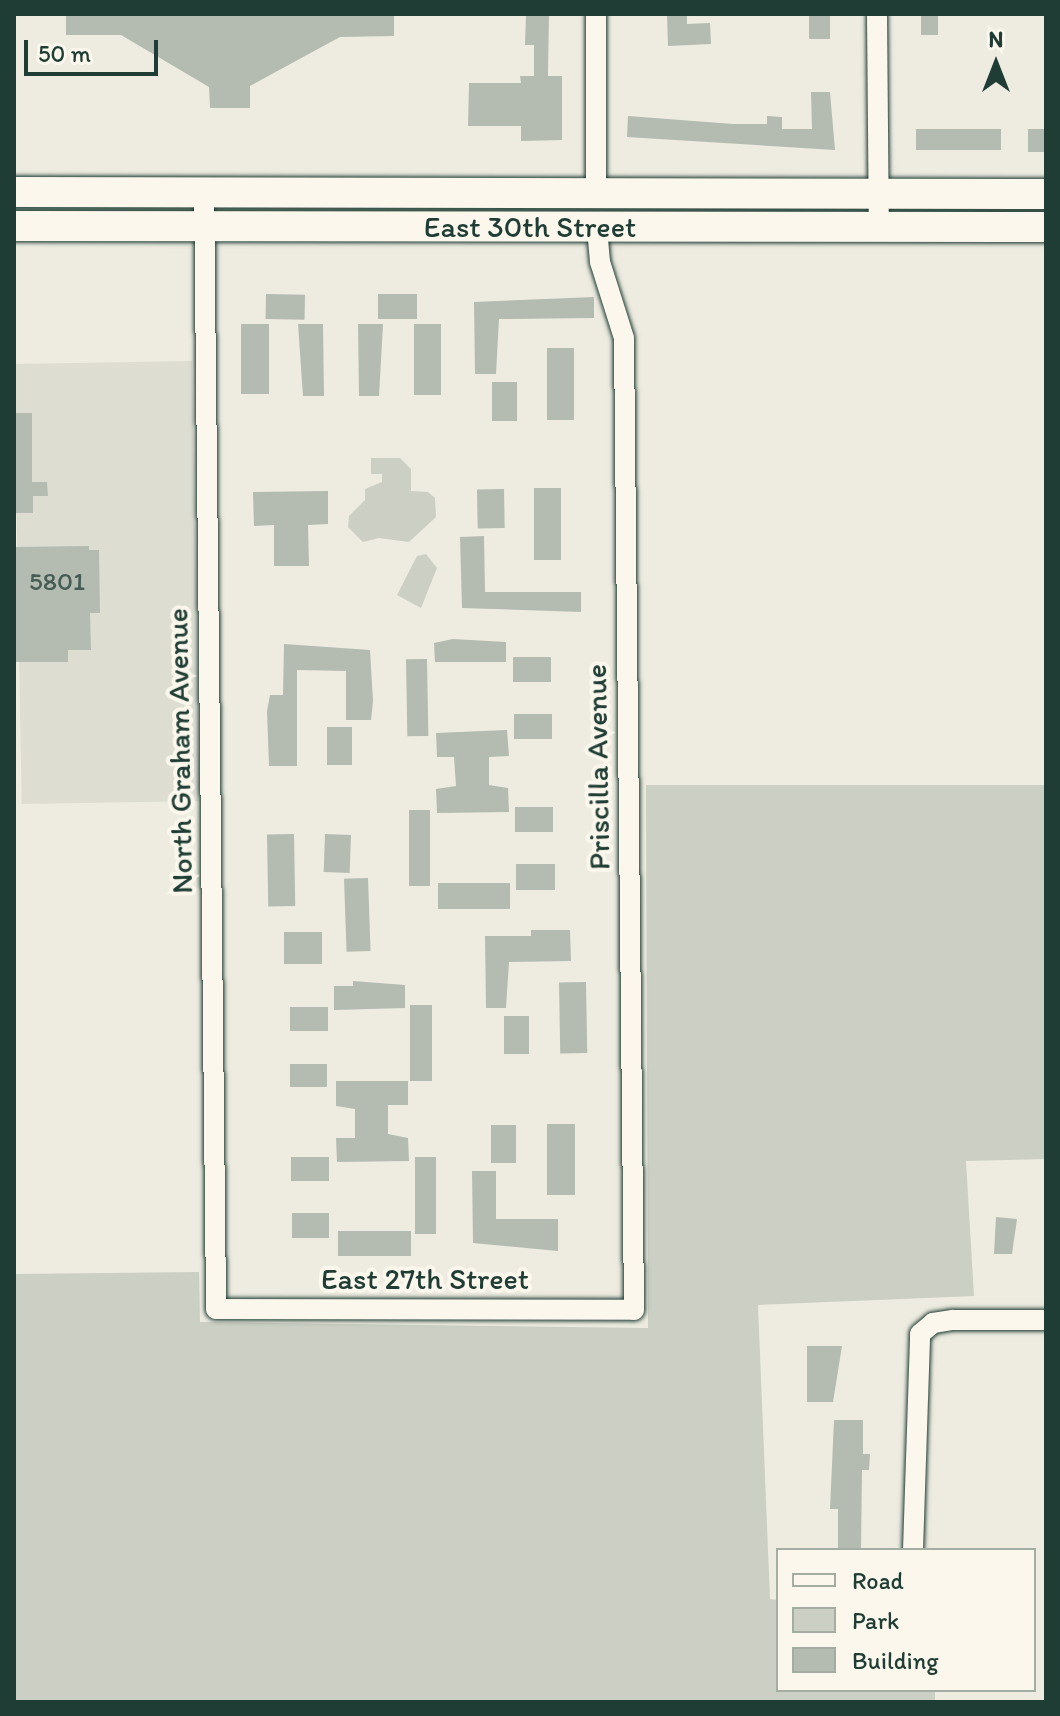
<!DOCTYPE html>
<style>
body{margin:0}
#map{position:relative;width:1060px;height:1716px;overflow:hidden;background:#eeece1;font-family:Itim,sans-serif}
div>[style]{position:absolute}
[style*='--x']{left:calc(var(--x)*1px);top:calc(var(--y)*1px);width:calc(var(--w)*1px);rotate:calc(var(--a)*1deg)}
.built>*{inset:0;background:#ddddd2;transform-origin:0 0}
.green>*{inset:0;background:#cbcfc4}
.building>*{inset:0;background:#b4bbb0;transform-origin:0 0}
.roads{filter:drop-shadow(0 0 2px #1f3d34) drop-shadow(0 0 2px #1f3d34)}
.minor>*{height:20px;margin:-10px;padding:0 10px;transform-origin:10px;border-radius:10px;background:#fbf7ec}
.secondary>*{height:30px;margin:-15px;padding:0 15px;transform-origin:15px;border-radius:15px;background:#fbf7ec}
span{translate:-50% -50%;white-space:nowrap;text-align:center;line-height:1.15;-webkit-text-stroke:8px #fbf7ec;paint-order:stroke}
.number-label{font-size:26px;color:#445c53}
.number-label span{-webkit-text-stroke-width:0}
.street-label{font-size:30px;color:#1f3d34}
.frame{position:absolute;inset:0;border:16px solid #1f3d34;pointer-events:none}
.legend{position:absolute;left:776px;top:1548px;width:260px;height:144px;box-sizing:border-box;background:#fbf7ec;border:2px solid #a3ada2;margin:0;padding:10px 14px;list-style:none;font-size:24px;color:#1f3d34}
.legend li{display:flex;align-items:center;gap:16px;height:40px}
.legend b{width:40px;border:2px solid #a3ada2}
.north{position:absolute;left:956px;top:24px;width:80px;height:80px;-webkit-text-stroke:6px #fbf7ec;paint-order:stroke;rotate:0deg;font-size:22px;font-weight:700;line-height:32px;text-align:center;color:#1f3d34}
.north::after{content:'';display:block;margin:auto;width:28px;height:36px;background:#1f3d34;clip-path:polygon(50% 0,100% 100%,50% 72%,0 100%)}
.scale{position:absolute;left:24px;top:40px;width:134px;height:36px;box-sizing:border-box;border:4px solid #1f3d34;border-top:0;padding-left:10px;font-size:24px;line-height:28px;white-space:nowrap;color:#1f3d34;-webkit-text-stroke:6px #fbf7ec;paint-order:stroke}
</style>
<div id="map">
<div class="built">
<i style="left:192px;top:361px;width:440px;height:178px;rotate:89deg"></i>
</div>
<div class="green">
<i style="clip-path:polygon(371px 458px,400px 458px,411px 469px,411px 491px,428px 492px,435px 498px,436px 517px,409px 542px,379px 538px,363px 542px,348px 527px,349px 516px,365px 500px,365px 489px,382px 482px,382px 474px,371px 474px)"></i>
<i style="clip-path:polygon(426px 554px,437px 568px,421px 608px,397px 595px,417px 556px)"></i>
<i style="clip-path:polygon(646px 785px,1044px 785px,1046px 1159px,966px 1161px,974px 1296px,758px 1305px,770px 1599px,778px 1600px,778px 1690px,935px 1690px,935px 1702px,14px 1702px,14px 1274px,199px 1272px,200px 1322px,648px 1328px)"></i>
</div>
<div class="building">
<i style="clip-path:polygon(526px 14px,549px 14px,548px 71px,548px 76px,562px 76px,562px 140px,521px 141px,521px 126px,468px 126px,469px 83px,521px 83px,520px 76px,534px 76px,534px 45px,525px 45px)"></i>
<i style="clip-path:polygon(667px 14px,687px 14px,687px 24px,710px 23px,711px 44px,668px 46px)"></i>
<i style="left:809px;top:14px;width:21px;height:25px"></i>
<i style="left:921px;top:14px;width:17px;height:21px"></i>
<i style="clip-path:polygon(66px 15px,394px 15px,394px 36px,340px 37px,250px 86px,250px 108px,210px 108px,209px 87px,121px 35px,66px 35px)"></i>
<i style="clip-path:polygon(811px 92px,830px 92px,835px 150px,627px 137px,628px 116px,733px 124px,767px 124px,767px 116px,782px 117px,782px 129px,812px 129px)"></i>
<i style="left:916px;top:129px;width:85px;height:21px"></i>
<i style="left:1028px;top:129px;width:18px;height:23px"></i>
<i style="left:266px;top:294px;width:39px;height:25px;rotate:1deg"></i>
<i style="left:378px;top:294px;width:39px;height:25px"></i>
<i style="clip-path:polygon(594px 297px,594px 318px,499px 319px,496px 374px,475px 374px,474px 302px)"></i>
<i style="left:241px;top:324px;width:28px;height:70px"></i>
<i style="clip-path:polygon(298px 324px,323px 324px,324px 396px,303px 396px)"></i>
<i style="clip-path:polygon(358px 324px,383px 324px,379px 396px,359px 396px)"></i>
<i style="left:414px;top:324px;width:27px;height:71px"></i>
<i style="left:574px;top:348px;width:72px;height:27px;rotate:90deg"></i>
<i style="left:492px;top:382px;width:25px;height:39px"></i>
<i style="clip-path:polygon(14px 413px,32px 413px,32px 482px,47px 482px,48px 496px,33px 496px,33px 513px,14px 513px)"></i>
<i style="left:561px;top:488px;width:72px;height:27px;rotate:90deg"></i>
<i style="left:504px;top:489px;width:39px;height:27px;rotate:89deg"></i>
<i style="clip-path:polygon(328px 491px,328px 524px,308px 525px,309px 566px,274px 566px,274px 525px,254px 526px,253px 492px)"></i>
<i style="clip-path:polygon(484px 536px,485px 592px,581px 592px,581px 612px,462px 608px,460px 537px)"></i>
<i style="clip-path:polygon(89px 546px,89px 550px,99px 550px,100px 613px,90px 613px,91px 650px,68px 650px,68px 662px,16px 662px,14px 547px)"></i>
<i style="clip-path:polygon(453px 639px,506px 642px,506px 662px,435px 662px,434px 643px)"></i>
<i style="clip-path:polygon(284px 644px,370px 650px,373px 701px,371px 720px,346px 720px,346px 671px,297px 670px,297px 766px,269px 766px,267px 711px,270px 695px,283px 695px)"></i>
<i style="left:513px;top:657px;width:38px;height:25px"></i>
<i style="left:427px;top:659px;width:77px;height:21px;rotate:89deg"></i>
<i style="left:514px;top:714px;width:38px;height:25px"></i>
<i style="left:327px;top:727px;width:25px;height:38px"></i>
<i style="clip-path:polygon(507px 730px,509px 756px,489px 757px,489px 785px,508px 788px,509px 812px,437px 813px,436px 789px,456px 786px,454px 757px,437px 757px,436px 733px)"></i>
<i style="left:515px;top:807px;width:38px;height:25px"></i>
<i style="left:409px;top:810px;width:21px;height:76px"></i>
<i style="left:294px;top:834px;width:72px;height:27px;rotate:89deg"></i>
<i style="left:325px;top:834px;width:26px;height:38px;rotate:2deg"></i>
<i style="left:516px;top:864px;width:39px;height:26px"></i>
<i style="left:368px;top:878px;width:73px;height:24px;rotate:88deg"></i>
<i style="left:438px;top:883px;width:72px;height:26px"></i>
<i style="clip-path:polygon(531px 930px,570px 930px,571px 961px,509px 962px,506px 1008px,486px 1008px,485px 936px,531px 936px)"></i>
<i style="left:284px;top:932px;width:38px;height:32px"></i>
<i style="clip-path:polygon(353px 981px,405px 985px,405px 1008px,334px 1010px,334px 986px,353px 986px)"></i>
<i style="left:586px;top:982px;width:71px;height:27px;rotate:89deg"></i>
<i style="left:410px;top:1005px;width:22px;height:76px"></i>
<i style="left:290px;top:1007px;width:38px;height:24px"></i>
<i style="left:504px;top:1016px;width:25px;height:38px"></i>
<i style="left:290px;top:1064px;width:37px;height:23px"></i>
<i style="clip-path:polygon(336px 1081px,408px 1081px,408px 1105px,388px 1105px,388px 1134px,408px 1138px,409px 1161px,337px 1162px,336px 1138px,355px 1138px,355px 1109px,336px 1106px)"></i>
<i style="left:575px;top:1124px;width:71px;height:28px;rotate:90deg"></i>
<i style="left:491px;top:1125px;width:25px;height:38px"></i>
<i style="left:291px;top:1157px;width:38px;height:24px"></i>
<i style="left:415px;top:1157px;width:21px;height:77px"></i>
<i style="clip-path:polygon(472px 1171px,496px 1171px,496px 1219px,558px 1219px,558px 1251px,473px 1243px)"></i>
<i style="left:292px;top:1213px;width:37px;height:25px"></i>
<i style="clip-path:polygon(996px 1217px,1017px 1219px,1012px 1254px,994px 1254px)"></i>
<i style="left:411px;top:1231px;width:25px;height:73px;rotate:90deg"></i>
<i style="clip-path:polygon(807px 1346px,842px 1346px,833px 1402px,807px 1402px)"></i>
<i style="clip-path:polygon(834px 1420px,863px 1420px,863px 1454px,870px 1454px,869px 1470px,862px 1470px,861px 1550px,838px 1550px,838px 1509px,830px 1509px)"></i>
</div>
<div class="roads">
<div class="minor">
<i style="--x:596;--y:14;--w:179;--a:90"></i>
<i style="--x:877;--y:14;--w:213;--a:89.5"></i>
<i style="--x:204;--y:193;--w:1116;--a:89.38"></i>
<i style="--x:216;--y:1309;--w:418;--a:0.1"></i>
<i style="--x:634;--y:1310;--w:972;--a:-90.59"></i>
<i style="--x:624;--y:338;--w:80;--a:-107.5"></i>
<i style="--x:600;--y:262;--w:35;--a:-95"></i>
<i style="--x:913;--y:1550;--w:216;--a:-88.1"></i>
<i style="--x:920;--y:1334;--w:17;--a:-40"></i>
<i style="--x:933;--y:1323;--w:20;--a:-9"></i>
<i style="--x:953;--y:1320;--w:93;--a:0"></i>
</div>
<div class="secondary">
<i style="--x:14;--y:192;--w:1032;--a:0.11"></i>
<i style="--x:14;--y:226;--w:1032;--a:0.06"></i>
</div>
</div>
<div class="number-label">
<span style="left:57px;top:582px">5801</span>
</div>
<div class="street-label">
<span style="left:530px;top:227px">East 30th Street</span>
<span style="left:180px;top:751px;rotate:-91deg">North Graham Avenue</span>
<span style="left:598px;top:767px;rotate:-91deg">Priscilla Avenue</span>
<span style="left:425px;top:1279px">East 27th Street</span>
</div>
<div class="frame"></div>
<ul class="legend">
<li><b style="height:10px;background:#fbf7ec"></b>Road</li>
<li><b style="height:22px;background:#cbcfc4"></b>Park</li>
<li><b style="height:22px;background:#b4bbb0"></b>Building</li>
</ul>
<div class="north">N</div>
<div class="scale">50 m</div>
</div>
